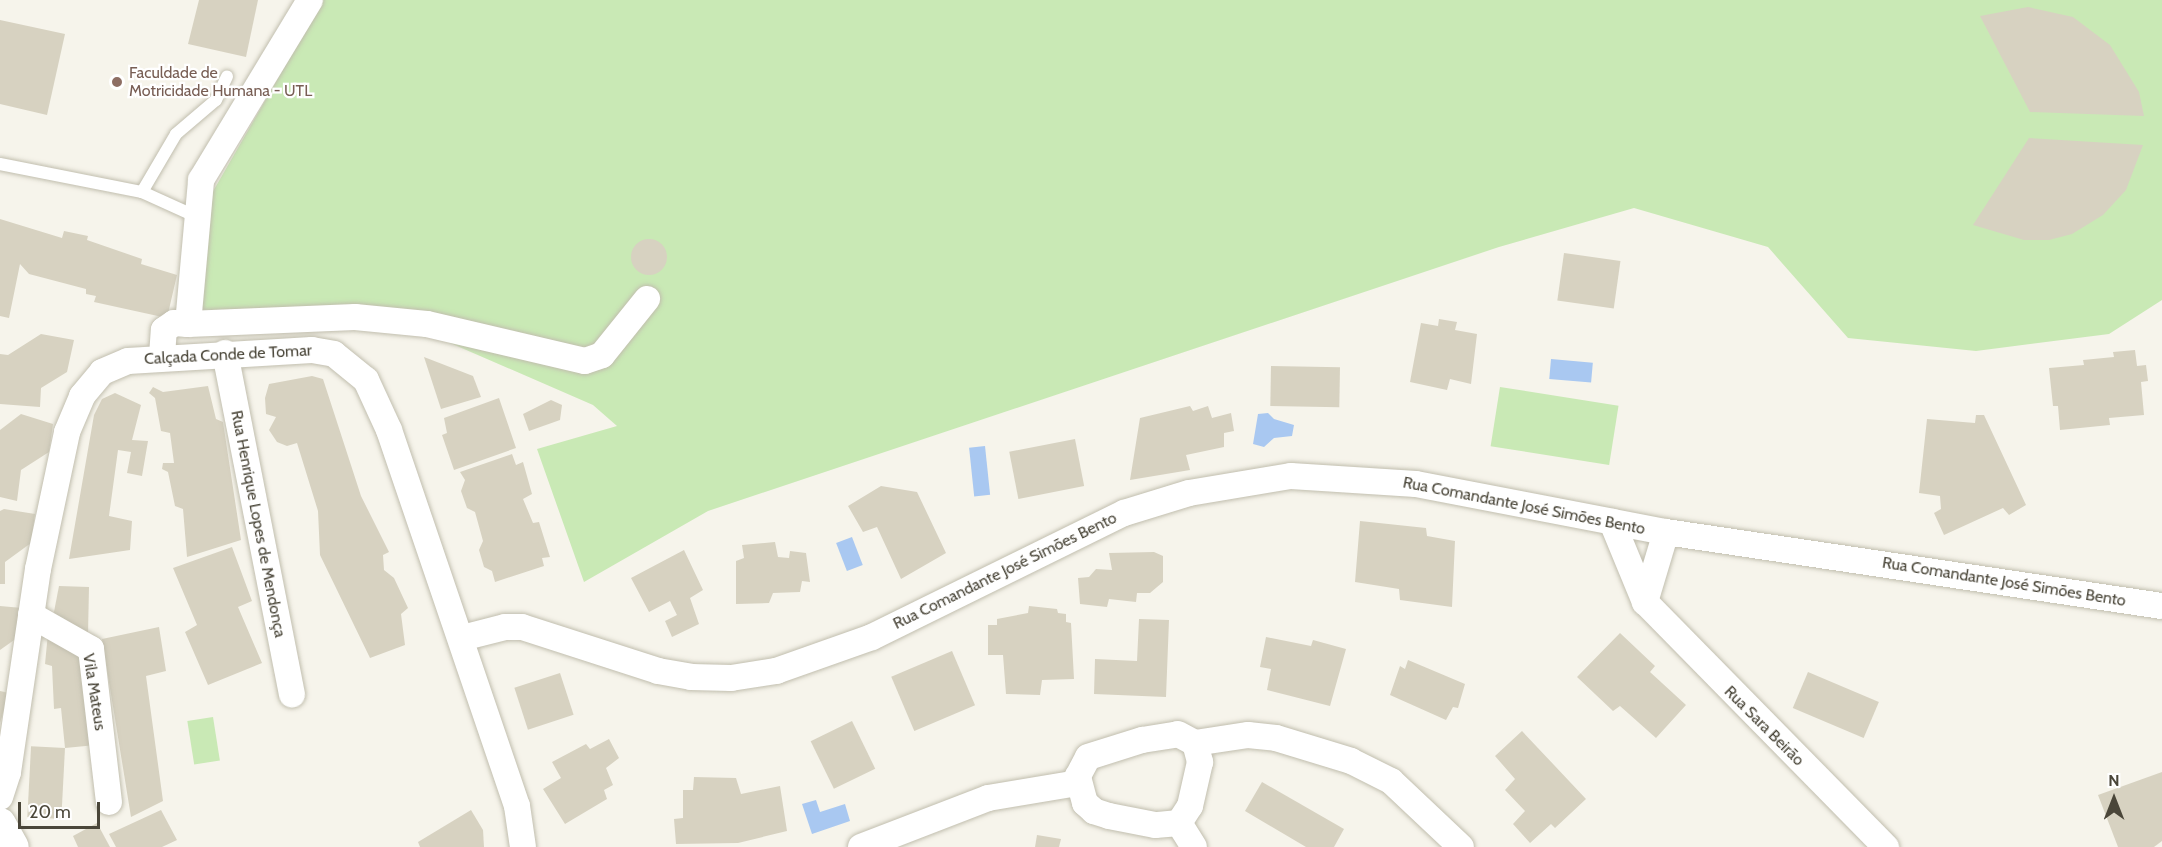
<!DOCTYPE html>
<meta charset="utf-8">
<style>
body{margin:0}
#map{position:relative;width:2162px;height:847px;overflow:hidden;background:#f6f4eb;font-family:Cabin,sans-serif}
div>[style]{position:absolute}
[style*='--x']{left:calc(var(--x)*1px);top:calc(var(--y)*1px);width:calc(var(--w)*1px);rotate:calc(var(--a)*1deg)}
.green>*{inset:0;background:#c9e9b5;transform-origin:0 0}
.water>*{inset:0;background:#a9c8f1;transform-origin:0 0}
.building>*{inset:0;background:#d7d2c1;transform-origin:0 0}
.round{border-radius:50%}
.roads{filter:drop-shadow(0 0 2px #c1beae) drop-shadow(0 0 2px #c1beae)}
.service>*{height:12px;margin:-6px;padding:0 6px;transform-origin:6px;border-radius:6px;background:#fff}
.minor>*{height:26px;margin:-13px;padding:0 13px;transform-origin:13px;border-radius:13px;background:#fff}
.tertiary>*{height:32px;margin:-16px;padding:0 16px;transform-origin:16px;border-radius:16px;background:#fff}
.dots>*{width:16px;height:16px;translate:-50% -50%;box-sizing:border-box;border:3px solid #fff;border-radius:50%}
span{translate:-50% -50%;white-space:nowrap;text-align:center;line-height:1.15;-webkit-text-stroke:4.5px #fff;paint-order:stroke}
.education-label{font-size:16px;color:#785e54}
.left{translate:0 -50%;text-align:left}
.street-label{font-size:16px;color:#4a4639}
.north{position:absolute;left:2084px;top:769px;width:60px;height:60px;-webkit-text-stroke:4px #fff;paint-order:stroke;rotate:0deg;font-size:16px;font-weight:700;line-height:24px;text-align:center;color:#4a4639}
.north::after{content:'';display:block;margin:auto;width:21px;height:27px;background:#4a4639;clip-path:polygon(50% 0,100% 100%,50% 72%,0 100%)}
.scale{position:absolute;left:18px;top:802px;width:82px;height:27px;box-sizing:border-box;border:3px solid #4a4639;border-top:0;padding-left:8px;font-size:18px;line-height:21px;white-space:nowrap;color:#4a4639;-webkit-text-stroke:4px #fff;paint-order:stroke}
</style>
<div id="map">
<div class="green">
<i style="clip-path:polygon(323px 0,2162px 0,2162px 300px,2109px 334px,1976px 351px,1848px 338px,1768px 247px,1634px 208px,1499px 247px,708px 511px,584px 582px,537px 449px,617px 426px,593px 405px,365px 306px,192px 311px,212px 193px)"></i>
<i style="left:1500px;top:387px;width:120px;height:60px;rotate:9deg"></i>
<i style="left:213px;top:717px;width:44px;height:26px;rotate:81deg"></i>
</div>
<div class="water">
<i style="left:1551px;top:359px;width:42px;height:20px;rotate:5deg"></i>
<i style="clip-path:polygon(1268px 413px,1274px 419px,1294px 425px,1292px 436px,1274px 438px,1264px 447px,1253px 444px,1258px 414px)"></i>
<i style="left:985px;top:446px;width:49px;height:16px;rotate:84deg"></i>
<i style="left:852px;top:537px;width:30px;height:17px;rotate:69deg"></i>
<i style="clip-path:polygon(816px 800px,820px 812px,845px 804px,850px 821px,812px 834px,802px 804px)"></i>
</div>
<div class="building">
<i style="clip-path:polygon(199px 0,258px 0,246px 57px,188px 44px)"></i>
<i style="clip-path:polygon(2028px 7px,2073px 17px,2110px 45px,2139px 92px,2144px 116px,2030px 112px,1980px 16px)"></i>
<i style="clip-path:polygon(0 20px,65px 34px,47px 115px,0 104px)"></i>
<i style="clip-path:polygon(2029px 138px,2143px 145px,2126px 190px,2103px 215px,2072px 234px,2049px 240px,2024px 240px,1973px 225px)"></i>
<i style="clip-path:polygon(0 219px,62px 238px,64px 231px,88px 236px,87px 240px,142px 259px,141px 264px,177px 275px,167px 318px,94px 302px,96px 296px,86px 294px,86px 289px,29px 274px,20px 264px,9px 318px,0 316px)"></i>
<i class="round" style="left:631px;top:239px;width:36px;height:36px"></i>
<i style="left:1564px;top:253px;width:57px;height:48px;rotate:8deg"></i>
<i style="clip-path:polygon(1439px 319px,1457px 322px,1455px 330px,1477px 334px,1471px 384px,1450px 379px,1447px 390px,1410px 382px,1421px 323px,1438px 326px)"></i>
<i style="clip-path:polygon(41px 334px,74px 340px,67px 372px,41px 388px,40px 407px,0 404px,0 354px,8px 355px)"></i>
<i style="clip-path:polygon(2135px 350px,2137px 366px,2146px 365px,2148px 381px,2141px 382px,2144px 415px,2109px 418px,2110px 425px,2060px 430px,2058px 406px,2053px 406px,2049px 368px,2084px 365px,2083px 360px,2114px 357px,2113px 352px)"></i>
<i style="clip-path:polygon(424px 357px,473px 376px,481px 397px,441px 409px)"></i>
<i style="left:1271px;top:366px;width:69px;height:40px;rotate:1deg"></i>
<i style="clip-path:polygon(312px 376px,323px 379px,361px 496px,389px 552px,383px 555px,384px 570px,394px 578px,408px 608px,401px 614px,405px 645px,370px 658px,320px 555px,318px 511px,297px 443px,287px 446px,277px 442px,269px 430px,276px 417px,266px 414px,265px 398px,269px 384px)"></i>
<i style="clip-path:polygon(208px 386px,216px 419px,223px 422px,241px 540px,187px 557px,183px 509px,175px 506px,168px 472px,162px 469px,163px 463px,174px 463px,170px 433px,161px 431px,155px 398px,149px 393px,153px 387px,163px 392px)"></i>
<i style="clip-path:polygon(115px 393px,141px 405px,132px 440px,148px 441px,142px 476px,127px 473px,131px 452px,118px 450px,109px 516px,132px 521px,130px 550px,69px 559px,94px 415px,102px 399px)"></i>
<i style="clip-path:polygon(499px 398px,516px 448px,454px 470px,442px 435px,447px 433px,444px 418px)"></i>
<i style="clip-path:polygon(551px 400px,562px 405px,560px 420px,529px 431px,523px 414px)"></i>
<i style="clip-path:polygon(1190px 406px,1193px 411px,1208px 406px,1212px 418px,1231px 413px,1234px 431px,1224px 433px,1224px 447px,1186px 455px,1190px 470px,1130px 480px,1140px 418px)"></i>
<i style="clip-path:polygon(21px 414px,53px 424px,49px 452px,21px 470px,17px 501px,0 497px,0 430px)"></i>
<i style="clip-path:polygon(1976px 415px,1984px 415px,2026px 505px,2009px 515px,2003px 508px,1944px 535px,1934px 513px,1941px 509px,1940px 496px,1919px 493px,1927px 419px,1975px 423px)"></i>
<i style="left:1075px;top:439px;width:48px;height:67px;rotate:79deg"></i>
<i style="clip-path:polygon(512px 454px,516px 465px,523px 462px,532px 494px,523px 499px,533px 523px,539px 522px,550px 557px,542px 558px,544px 566px,495px 582px,492px 571px,484px 567px,479px 550px,483px 541px,475px 512px,467px 508px,461px 491px,465px 480px,460px 472px)"></i>
<i style="clip-path:polygon(881px 486px,917px 492px,946px 553px,901px 579px,877px 527px,863px 532px,848px 506px)"></i>
<i style="clip-path:polygon(4px 509px,35px 514px,31px 543px,5px 562px,5px 584px,0 584px,0 511px)"></i>
<i style="clip-path:polygon(1360px 521px,1426px 528px,1427px 536px,1455px 541px,1452px 607px,1400px 600px,1399px 589px,1355px 582px)"></i>
<i style="clip-path:polygon(775px 542px,778px 557px,789px 558px,790px 551px,806px 553px,810px 582px,802px 581px,800px 592px,773px 593px,769px 603px,736px 604px,736px 561px,744px 558px,742px 545px)"></i>
<i style="clip-path:polygon(232px 547px,252px 601px,238px 607px,262px 663px,208px 685px,185px 632px,197px 625px,173px 568px)"></i>
<i style="clip-path:polygon(684px 550px,703px 590px,690px 598px,699px 624px,672px 637px,665px 621px,677px 615px,670px 601px,649px 612px,631px 578px)"></i>
<i style="clip-path:polygon(1154px 552px,1163px 556px,1163px 582px,1150px 593px,1137px 593px,1136px 602px,1109px 599px,1107px 607px,1080px 604px,1078px 578px,1089px 577px,1096px 569px,1112px 570px,1109px 553px)"></i>
<i style="clip-path:polygon(59px 586px,89px 587px,88px 634px,53px 617px)"></i>
<i style="clip-path:polygon(0 606px,22px 608px,17px 638px,0 650px)"></i>
<i style="clip-path:polygon(1029px 606px,1057px 609px,1058px 613px,1066px 614px,1066px 622px,1071px 623px,1074px 679px,1042px 680px,1040px 695px,1006px 694px,1003px 655px,988px 655px,988px 625px,997px 625px,997px 619px,1028px 613px)"></i>
<i style="clip-path:polygon(1139px 619px,1169px 620px,1166px 697px,1094px 694px,1095px 659px,1137px 661px)"></i>
<i style="clip-path:polygon(159px 627px,166px 671px,146px 676px,163px 801px,131px 817px,102px 639px)"></i>
<i style="clip-path:polygon(48px 633px,73px 646px,89px 669px,96px 745px,65px 748px,61px 708px,54px 709px,52px 666px,45px 664px)"></i>
<i style="clip-path:polygon(1620px 633px,1655px 666px,1650px 672px,1686px 705px,1656px 738px,1620px 706px,1613px 711px,1577px 677px)"></i>
<i style="clip-path:polygon(1266px 637px,1311px 646px,1313px 640px,1346px 649px,1330px 706px,1267px 690px,1271px 669px,1260px 667px)"></i>
<i style="left:952px;top:651px;width:59px;height:66px;rotate:67deg"></i>
<i style="clip-path:polygon(1408px 660px,1465px 684px,1458px 708px,1453px 707px,1446px 720px,1390px 695px,1400px 666px,1405px 669px)"></i>
<i style="left:1808px;top:672px;width:77px;height:39px;rotate:23deg"></i>
<i style="left:560px;top:673px;width:44px;height:48px;rotate:72deg"></i>
<i style="clip-path:polygon(0 691px,9px 693px,0 723px)"></i>
<i style="left:852px;top:721px;width:53px;height:46px;rotate:64deg"></i>
<i style="clip-path:polygon(1522px 731px,1586px 799px,1555px 828px,1551px 824px,1530px 843px,1513px 824px,1525px 811px,1505px 790px,1515px 779px,1495px 756px)"></i>
<i style="clip-path:polygon(609px 739px,619px 758px,606px 768px,613px 785px,604px 790px,607px 799px,565px 824px,543px 789px,561px 778px,552px 762px,586px 744px,590px 749px)"></i>
<i style="left:65px;top:748px;width:71px;height:34px;rotate:93deg"></i>
<i style="clip-path:polygon(2162px 772px,2162px 841px,2154px 847px,2118px 847px,2098px 795px)"></i>
<i style="clip-path:polygon(694px 777px,736px 778px,741px 794px,780px 786px,787px 831px,738px 843px,676px 844px,674px 819px,683px 818px,683px 790px,693px 790px)"></i>
<i style="clip-path:polygon(1262px 782px,1344px 829px,1334px 847px,1306px 847px,1245px 811px)"></i>
<i style="clip-path:polygon(161px 810px,177px 840px,162px 847px,116px 847px,109px 834px)"></i>
<i style="clip-path:polygon(471px 810px,483px 830px,484px 847px,420px 847px,418px 842px)"></i>
<i style="clip-path:polygon(97px 823px,110px 847px,78px 847px,73px 836px)"></i>
<i style="clip-path:polygon(1037px 835px,1061px 839px,1059px 847px,1035px 847px)"></i>
</div>
<div class="roads">
<div class="service">
<i style="--x:0;--y:164;--w:145;--a:11.2"></i>
<i style="--x:142;--y:192;--w:67;--a:-59.6"></i>
<i style="--x:176;--y:134;--w:52;--a:-40.4"></i>
<i style="--x:216;--y:100;--w:26;--a:-65"></i>
<i style="--x:142;--y:192;--w:60;--a:24.4"></i>
</div>
<div class="minor">
<i style="--x:188;--y:324;--w:167;--a:-2.4"></i>
<i style="--x:355;--y:317;--w:72;--a:5.6"></i>
<i style="--x:427;--y:324;--w:162;--a:13.2"></i>
<i style="--x:585;--y:361;--w:18;--a:-19"></i>
<i style="--x:602;--y:355;--w:72;--a:-51.2"></i>
<i style="--x:225;--y:353;--w:348;--a:78.9"></i>
<i style="--x:162;--y:356;--w:26;--a:-86"></i>
<i style="--x:164;--y:330;--w:12;--a:-35"></i>
<i style="--x:174;--y:323;--w:14;--a:4"></i>
<i style="--x:188;--y:324;--w:145;--a:-84.8"></i>
<i style="--x:201;--y:180;--w:210;--a:-58.8"></i>
<i style="--x:1612;--y:522;--w:87;--a:67.6"></i>
<i style="--x:1645;--y:602;--w:344;--a:45.5"></i>
<i style="--x:1645;--y:602;--w:73;--a:-73.3"></i>
<i style="--x:31;--y:615;--w:69;--a:29.5"></i>
<i style="--x:91;--y:649;--w:154;--a:83.3"></i>
<i style="--x:462;--y:638;--w:44;--a:-14.3"></i>
<i style="--x:505;--y:627;--w:17;--a:0"></i>
<i style="--x:522;--y:627;--w:143;--a:17.9"></i>
<i style="--x:658;--y:671;--w:34;--a:10"></i>
<i style="--x:691;--y:677;--w:40;--a:1.4"></i>
<i style="--x:731;--y:678;--w:46;--a:-8.8"></i>
<i style="--x:776;--y:671;--w:102;--a:-19.5"></i>
<i style="--x:872;--y:637;--w:281;--a:-26.2"></i>
<i style="--x:1124;--y:513;--w:68;--a:-17.1"></i>
<i style="--x:1189;--y:493;--w:103;--a:-9.5"></i>
<i style="--x:1291;--y:476;--w:125;--a:3.7"></i>
<i style="--x:1416;--y:484;--w:255;--a:10.9"></i>
<i style="--x:1666;--y:532;--w:501;--a:8.49"></i>
<i style="--x:1178;--y:734;--w:19;--a:28"></i>
<i style="--x:1195;--y:743;--w:20;--a:75"></i>
<i style="--x:1200;--y:762;--w:45;--a:102.8"></i>
<i style="--x:1190;--y:806;--w:20;--a:123"></i>
<i style="--x:1179;--y:823;--w:24;--a:175"></i>
<i style="--x:1155;--y:825;--w:47;--a:-168.9"></i>
<i style="--x:1109;--y:816;--w:16;--a:-162"></i>
<i style="--x:1094;--y:811;--w:12;--a:-138"></i>
<i style="--x:1085;--y:803;--w:28;--a:-105"></i>
<i style="--x:1078;--y:776;--w:21;--a:-62"></i>
<i style="--x:1088;--y:757;--w:57;--a:-17.5"></i>
<i style="--x:1142;--y:740;--w:36;--a:-9"></i>
<i style="--x:1195;--y:743;--w:54;--a:-8.6"></i>
<i style="--x:1248;--y:735;--w:28;--a:6"></i>
<i style="--x:1276;--y:738;--w:78;--a:17"></i>
<i style="--x:1351;--y:761;--w:45;--a:26.6"></i>
<i style="--x:1391;--y:781;--w:96;--a:43.3"></i>
<i style="--x:0;--y:797;--w:26;--a:-72"></i>
<i style="--x:8;--y:772;--w:205;--a:-81.6"></i>
<i style="--x:38;--y:569;--w:140;--a:-78"></i>
<i style="--x:67;--y:432;--w:39;--a:-67"></i>
<i style="--x:82;--y:396;--w:31;--a:-50"></i>
<i style="--x:102;--y:372;--w:28;--a:-23"></i>
<i style="--x:128;--y:361;--w:184;--a:-3.4"></i>
<i style="--x:312;--y:350;--w:22;--a:10"></i>
<i style="--x:334;--y:354;--w:41;--a:39.1"></i>
<i style="--x:366;--y:380;--w:55;--a:65.3"></i>
<i style="--x:389;--y:430;--w:397;--a:71.2"></i>
<i style="--x:517;--y:806;--w:41;--a:81.7"></i>
<i style="--x:1179;--y:823;--w:28;--a:58"></i>
<i style="--x:861;--y:847;--w:136;--a:-21.1"></i>
<i style="--x:988;--y:798;--w:91;--a:-9.5"></i>
</div>
<div class="tertiary">
<i style="--x:0;--y:824;--w:26;--a:61"></i>
</div>
</div>
<div class="dots">
<i style="left:117px;top:82px;background:#8d6e63"></i>
</div>
<div class="education-label">
<span class="left" style="left:129px;top:82px">Faculdade de<br>Motricidade Humana - UTL</span>
</div>
<div class="street-label">
<span style="left:228px;top:355px;rotate:-3deg">Calçada Conde de Tomar</span>
<span style="left:1524px;top:506px;rotate:11deg">Rua Comandante José Simões Bento</span>
<span style="left:258px;top:524px;rotate:79deg">Rua Henrique Lopes de Mendonça</span>
<span style="left:1005px;top:571px;rotate:-26deg">Rua Comandante José Simões Bento</span>
<span style="left:2004px;top:582px;rotate:9deg">Rua Comandante José Simões Bento</span>
<span style="left:94px;top:692px;rotate:81deg">Vila Mateus</span>
<span style="left:1764px;top:726px;rotate:45deg">Rua Sara Beirão</span>
</div>
<div class="north">N</div>
<div class="scale">20 m</div>
</div>
